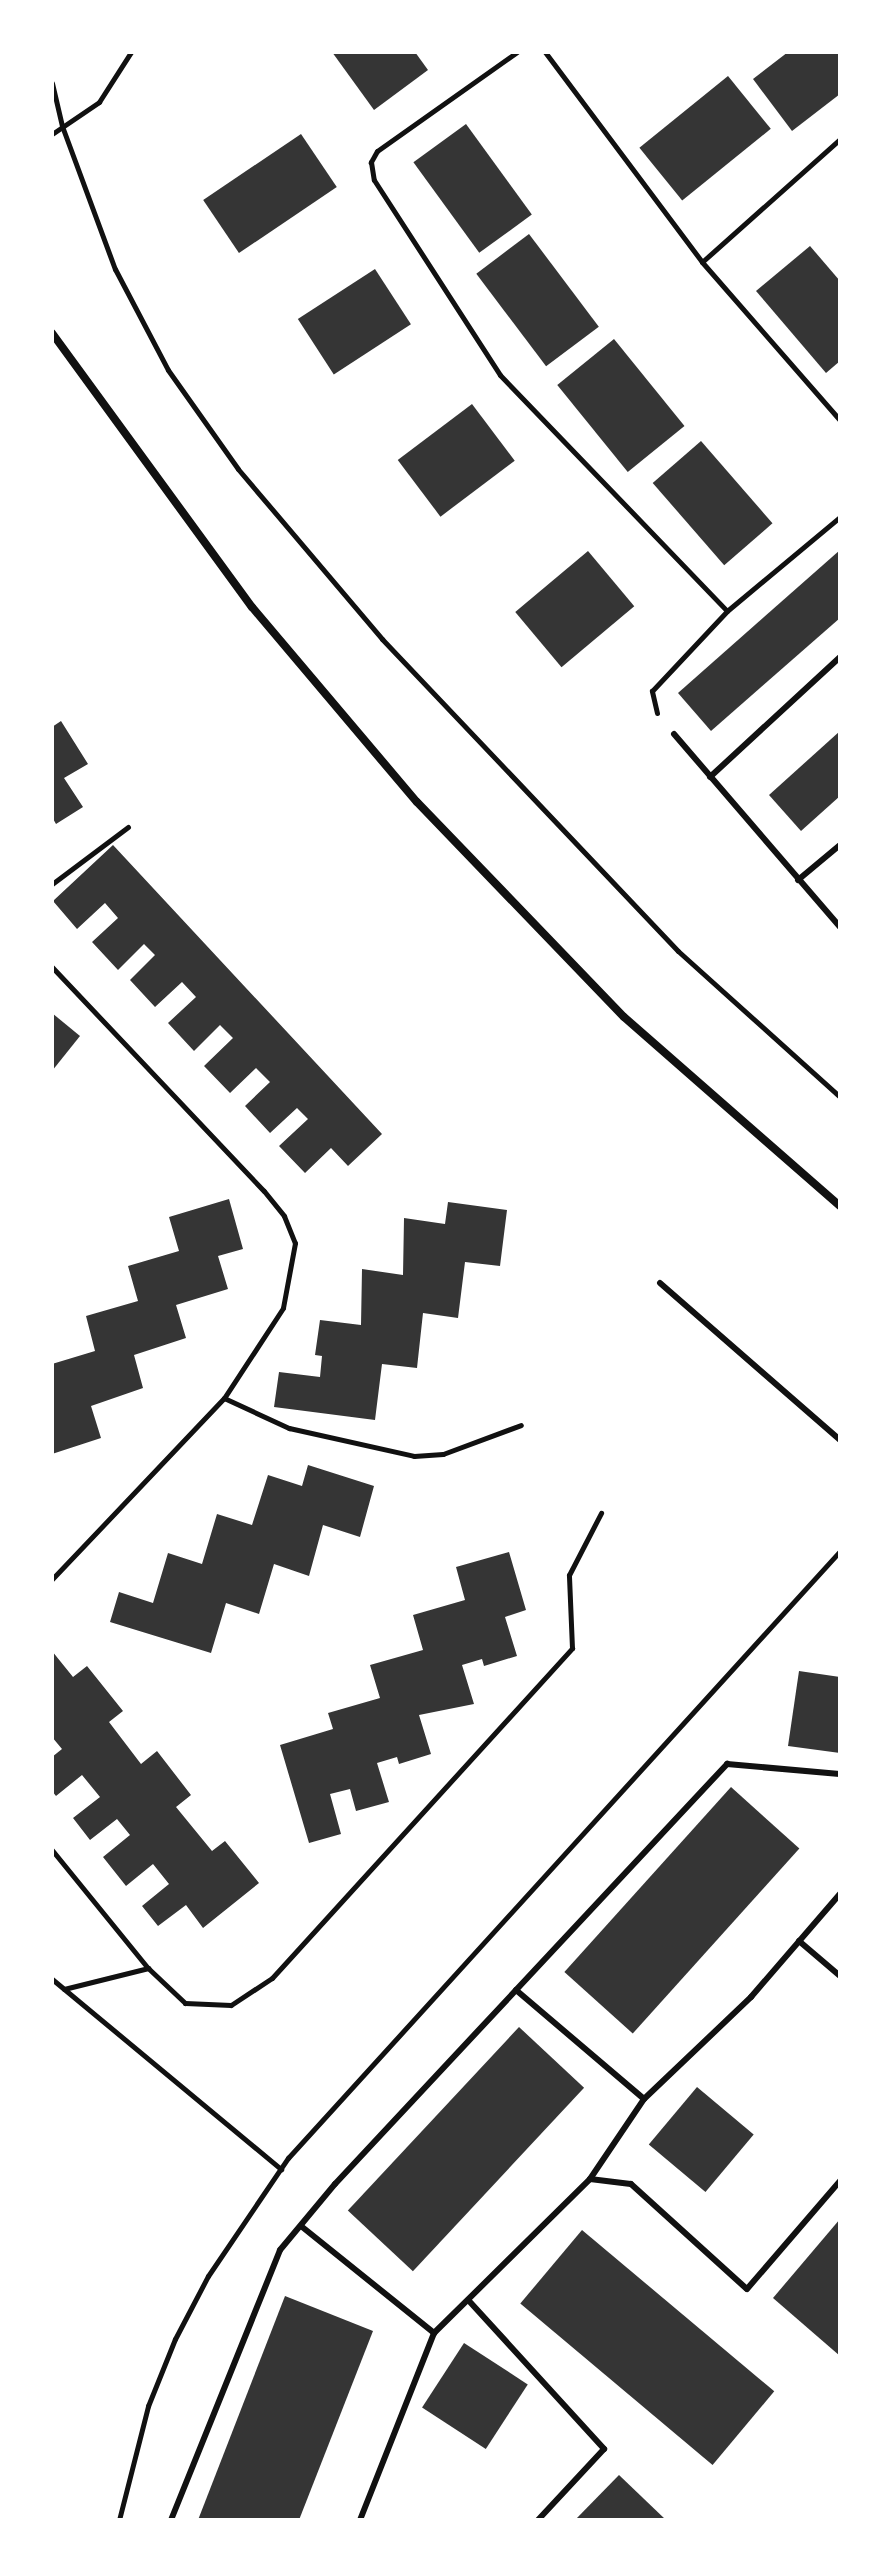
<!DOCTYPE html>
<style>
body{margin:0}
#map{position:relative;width:892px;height:2572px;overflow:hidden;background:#fff;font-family:"Asap Condensed",sans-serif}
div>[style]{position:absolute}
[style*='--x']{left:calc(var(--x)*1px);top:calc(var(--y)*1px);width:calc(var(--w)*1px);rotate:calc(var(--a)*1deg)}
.building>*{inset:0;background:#353535;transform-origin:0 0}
.path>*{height:5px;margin:-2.5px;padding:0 2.5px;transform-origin:2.5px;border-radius:2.5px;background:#111}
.service>*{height:6px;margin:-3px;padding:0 3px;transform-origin:3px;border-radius:3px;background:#111}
.minor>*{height:8px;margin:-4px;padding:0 4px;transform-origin:4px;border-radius:4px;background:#111}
span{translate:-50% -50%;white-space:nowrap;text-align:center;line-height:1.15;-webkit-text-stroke:6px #fff;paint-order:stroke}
.frame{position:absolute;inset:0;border:54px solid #fff;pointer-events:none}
</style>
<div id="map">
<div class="building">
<i style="clip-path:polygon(332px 52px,415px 52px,428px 70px,374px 110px)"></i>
<i style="clip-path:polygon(788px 52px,840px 52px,840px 94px,792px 131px,753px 79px)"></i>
<i style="left:728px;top:76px;width:68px;height:114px;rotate:51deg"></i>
<i style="left:466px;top:124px;width:112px;height:65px;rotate:54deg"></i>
<i style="left:301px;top:134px;width:64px;height:118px;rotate:56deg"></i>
<i style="left:529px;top:234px;width:116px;height:66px;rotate:53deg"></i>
<i style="clip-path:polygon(810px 246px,840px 281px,840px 361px,826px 373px,756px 291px)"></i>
<i style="left:375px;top:269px;width:66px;height:92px;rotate:57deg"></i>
<i style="left:614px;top:339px;width:112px;height:73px;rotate:51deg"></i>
<i style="left:472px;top:404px;width:71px;height:93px;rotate:53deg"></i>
<i style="left:701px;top:441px;width:109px;height:64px;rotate:49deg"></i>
<i style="clip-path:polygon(840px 550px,840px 618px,711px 731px,678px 693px)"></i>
<i style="left:588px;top:551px;width:72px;height:95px;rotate:50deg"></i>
<i style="clip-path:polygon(61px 721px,88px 764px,64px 778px,83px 807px,56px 824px,52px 817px,52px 727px)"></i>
<i style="clip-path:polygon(840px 731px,840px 796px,801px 831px,769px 795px)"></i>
<i style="clip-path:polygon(113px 845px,382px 1134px,348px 1166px,331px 1148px,305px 1173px,279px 1146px,308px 1119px,297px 1108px,270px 1133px,245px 1106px,270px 1082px,256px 1068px,230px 1093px,204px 1066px,233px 1038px,220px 1025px,194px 1051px,168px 1023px,196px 997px,182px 982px,155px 1007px,130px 980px,155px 955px,144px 944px,118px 970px,92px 942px,118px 918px,105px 903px,77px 929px,53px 901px)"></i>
<i style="clip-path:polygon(52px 1013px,80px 1036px,52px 1071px)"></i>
<i style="clip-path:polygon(229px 1199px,243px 1249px,218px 1256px,228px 1289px,176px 1305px,186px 1338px,134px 1355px,143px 1388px,91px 1406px,101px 1438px,52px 1454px,52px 1364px,95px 1351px,86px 1316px,138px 1301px,128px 1266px,179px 1251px,169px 1217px)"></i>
<i style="clip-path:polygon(448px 1202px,507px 1210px,500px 1266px,465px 1262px,458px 1318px,423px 1313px,417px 1368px,382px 1364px,375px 1420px,274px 1407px,279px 1372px,320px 1377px,322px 1356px,315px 1355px,320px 1320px,361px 1325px,362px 1269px,403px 1275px,404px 1218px,445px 1224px)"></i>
<i style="clip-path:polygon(308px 1465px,374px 1486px,360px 1537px,323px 1525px,309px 1576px,274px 1564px,259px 1614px,226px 1603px,211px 1653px,110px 1622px,119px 1592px,153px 1603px,168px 1553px,202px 1564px,217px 1514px,252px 1525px,268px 1475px,302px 1486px)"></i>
<i style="clip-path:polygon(509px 1552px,526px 1610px,505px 1617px,517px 1656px,484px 1666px,482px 1659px,462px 1665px,474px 1704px,419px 1715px,431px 1754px,399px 1764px,397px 1757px,377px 1763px,389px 1802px,356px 1811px,350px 1789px,330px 1794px,341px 1834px,309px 1843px,280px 1745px,333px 1729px,328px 1713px,380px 1698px,370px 1665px,423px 1650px,413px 1615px,465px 1600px,456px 1567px)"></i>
<i style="clip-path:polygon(52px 1651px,73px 1677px,87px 1666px,123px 1711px,109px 1722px,141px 1764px,157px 1751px,191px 1795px,176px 1807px,212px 1851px,225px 1841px,259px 1883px,203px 1928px,186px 1905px,158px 1926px,142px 1906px,169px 1884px,153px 1864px,126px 1886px,103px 1857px,130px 1835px,117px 1819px,90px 1840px,73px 1818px,100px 1797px,82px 1775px,56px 1796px,52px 1791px,52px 1757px,62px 1749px,52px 1737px)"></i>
<i style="clip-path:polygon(799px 1671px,840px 1677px,840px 1753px,788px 1746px)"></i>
<i style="left:731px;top:1787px;width:92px;height:249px;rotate:42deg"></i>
<i style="left:519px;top:2027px;width:89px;height:251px;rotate:43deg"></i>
<i style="left:697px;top:2087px;width:74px;height:75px;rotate:40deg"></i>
<i style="clip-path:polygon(840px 2219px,840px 2356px,773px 2298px)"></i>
<i style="left:582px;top:2230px;width:251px;height:96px;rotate:40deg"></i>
<i style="clip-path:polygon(285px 2296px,373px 2331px,299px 2520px,198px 2520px)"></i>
<i style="left:464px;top:2343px;width:76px;height:77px;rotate:33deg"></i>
<i style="clip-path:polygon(619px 2475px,666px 2520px,575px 2520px)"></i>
</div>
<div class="path">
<i style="--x:517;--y:52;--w:171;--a:144.7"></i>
<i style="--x:377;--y:151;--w:13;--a:119"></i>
<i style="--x:371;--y:162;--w:18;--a:81"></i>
<i style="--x:374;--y:180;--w:232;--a:57.1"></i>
<i style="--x:500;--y:375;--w:327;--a:46.1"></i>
<i style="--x:545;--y:52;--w:262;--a:53.2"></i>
<i style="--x:702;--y:262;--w:210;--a:48.9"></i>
<i style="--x:52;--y:83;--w:44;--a:76.9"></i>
<i style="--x:62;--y:126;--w:153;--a:69.7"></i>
<i style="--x:115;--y:269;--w:114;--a:62.3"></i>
<i style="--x:168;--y:370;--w:121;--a:54.7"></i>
<i style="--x:238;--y:469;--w:223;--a:49.7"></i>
<i style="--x:382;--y:639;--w:430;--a:46.5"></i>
<i style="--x:678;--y:951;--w:218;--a:42"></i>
<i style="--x:52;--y:134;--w:57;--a:-34.2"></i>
<i style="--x:99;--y:102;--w:59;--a:-57.4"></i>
<i style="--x:702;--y:262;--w:185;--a:-41.7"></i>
<i style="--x:657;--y:713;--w:23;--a:-103"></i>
<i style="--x:652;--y:691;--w:110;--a:-46.8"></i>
<i style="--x:727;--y:611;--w:147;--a:-39.8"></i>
<i style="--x:52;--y:884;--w:95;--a:-36.9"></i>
<i style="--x:52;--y:967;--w:308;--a:46.6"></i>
<i style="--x:264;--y:1191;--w:32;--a:51"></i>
<i style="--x:284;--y:1216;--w:29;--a:68"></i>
<i style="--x:295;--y:1243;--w:66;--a:100.5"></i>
<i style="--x:283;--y:1308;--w:108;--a:123.2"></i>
<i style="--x:224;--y:1398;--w:250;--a:133.5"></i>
<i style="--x:224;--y:1398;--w:72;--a:24.8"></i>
<i style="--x:289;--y:1428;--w:128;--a:12.6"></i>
<i style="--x:414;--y:1456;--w:29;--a:-4"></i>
<i style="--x:443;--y:1454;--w:83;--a:-20.4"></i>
<i style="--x:52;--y:1850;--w:152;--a:50.9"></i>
<i style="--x:148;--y:1968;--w:51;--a:43.4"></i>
<i style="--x:185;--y:2003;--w:46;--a:2.5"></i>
<i style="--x:231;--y:2005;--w:49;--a:-33.4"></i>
<i style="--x:272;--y:1978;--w:446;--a:-47.7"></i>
<i style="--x:572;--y:1648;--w:73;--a:-92.4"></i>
<i style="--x:569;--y:1575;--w:70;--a:-62.7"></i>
<i style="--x:52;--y:1979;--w:298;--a:39.7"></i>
<i style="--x:64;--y:1989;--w:87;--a:-14"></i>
<i style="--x:119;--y:2520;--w:118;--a:-75.7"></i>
<i style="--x:148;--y:2406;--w:72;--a:-68.1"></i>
<i style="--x:175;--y:2339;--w:71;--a:-62.4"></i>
<i style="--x:208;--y:2276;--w:143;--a:-55.9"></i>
<i style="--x:288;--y:2158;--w:820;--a:-47.72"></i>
</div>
<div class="service">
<i style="--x:674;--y:734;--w:255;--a:49.3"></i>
<i style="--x:710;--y:777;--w:177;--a:-42.7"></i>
<i style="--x:798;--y:880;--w:55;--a:-39.8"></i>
<i style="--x:660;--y:1283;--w:239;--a:41.1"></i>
<i style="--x:799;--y:1941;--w:54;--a:40.5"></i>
<i style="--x:516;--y:1990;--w:168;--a:40.4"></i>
<i style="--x:590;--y:2179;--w:41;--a:7"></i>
<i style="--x:631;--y:2184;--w:156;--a:42.2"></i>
<i style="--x:747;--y:2289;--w:143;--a:-49.3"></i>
<i style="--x:301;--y:2226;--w:171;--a:38.8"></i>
<i style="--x:470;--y:2302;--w:199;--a:47.6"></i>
<i style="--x:604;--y:2449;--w:97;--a:132.9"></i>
<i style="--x:171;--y:2520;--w:291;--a:-68"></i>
<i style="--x:280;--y:2250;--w:86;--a:-50.2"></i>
<i style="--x:335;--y:2184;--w:575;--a:-46.97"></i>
<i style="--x:727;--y:1764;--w:113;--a:5.1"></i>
<i style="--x:360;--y:2520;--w:201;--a:-68.4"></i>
<i style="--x:434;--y:2333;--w:219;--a:-44.6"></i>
<i style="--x:590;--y:2179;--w:97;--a:-56"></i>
<i style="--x:644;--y:2099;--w:148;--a:-43.6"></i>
<i style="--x:751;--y:1997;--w:136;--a:-49.2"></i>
</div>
<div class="minor">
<i style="--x:52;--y:333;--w:339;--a:53.9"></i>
<i style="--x:252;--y:607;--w:255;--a:49.8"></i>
<i style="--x:417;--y:802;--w:298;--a:46.1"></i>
<i style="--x:624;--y:1017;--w:287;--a:41.2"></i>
</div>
<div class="frame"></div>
</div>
